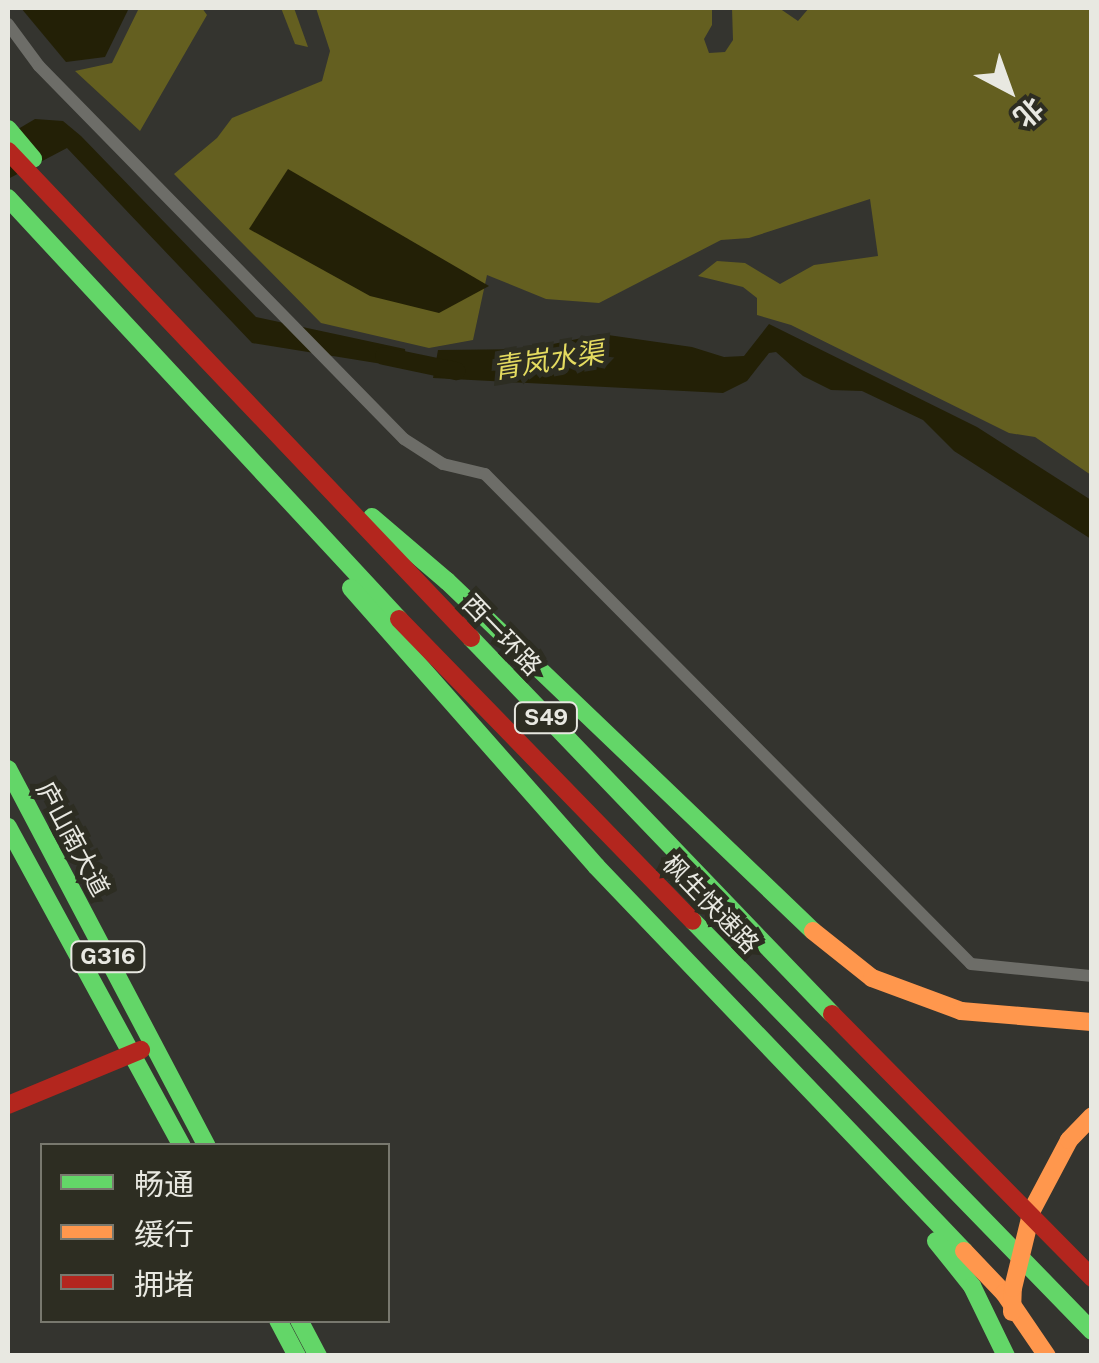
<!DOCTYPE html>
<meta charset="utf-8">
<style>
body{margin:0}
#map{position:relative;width:1099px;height:1363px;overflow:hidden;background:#34342f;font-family:"Public Sans","Noto Sans SC",sans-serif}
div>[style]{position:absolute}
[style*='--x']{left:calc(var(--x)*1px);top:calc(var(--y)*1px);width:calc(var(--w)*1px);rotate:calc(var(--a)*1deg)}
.forest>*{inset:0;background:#645f20}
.water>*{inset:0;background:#232006}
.canal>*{height:18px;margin:-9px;padding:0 9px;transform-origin:9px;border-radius:9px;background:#232006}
.street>*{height:12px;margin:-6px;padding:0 6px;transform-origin:6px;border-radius:6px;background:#6d6d68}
.fast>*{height:18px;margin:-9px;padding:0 9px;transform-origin:9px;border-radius:9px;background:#63d668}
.slow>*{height:18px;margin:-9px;padding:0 9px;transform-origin:9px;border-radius:9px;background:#ff974d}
.jam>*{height:18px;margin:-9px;padding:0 9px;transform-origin:9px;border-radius:9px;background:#b3261e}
span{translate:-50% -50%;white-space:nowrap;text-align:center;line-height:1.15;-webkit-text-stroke:10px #2d2d22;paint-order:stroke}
.shield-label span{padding:2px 8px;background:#2d2d22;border:2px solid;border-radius:8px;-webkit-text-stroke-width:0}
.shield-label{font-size:22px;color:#e8e8e1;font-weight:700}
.street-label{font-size:25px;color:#e8e8e1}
.water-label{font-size:28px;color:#e4db60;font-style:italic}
.frame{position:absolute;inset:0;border:10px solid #e8e8e1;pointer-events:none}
.legend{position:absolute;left:40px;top:1143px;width:350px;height:180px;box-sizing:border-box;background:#2d2d22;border:2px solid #78786e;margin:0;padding:12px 18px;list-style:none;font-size:30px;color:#e8e8e1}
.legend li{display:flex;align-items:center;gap:20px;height:50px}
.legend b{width:50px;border:2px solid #78786e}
.north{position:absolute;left:959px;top:40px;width:100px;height:100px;-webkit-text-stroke:8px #2d2d22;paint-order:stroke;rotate:139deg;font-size:28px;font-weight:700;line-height:40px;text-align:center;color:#e8e8e1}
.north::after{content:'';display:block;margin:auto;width:35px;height:45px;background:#e8e8e1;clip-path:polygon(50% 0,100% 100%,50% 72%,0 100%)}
</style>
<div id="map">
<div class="forest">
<i style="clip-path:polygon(139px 8px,202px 8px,207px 15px,140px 131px,75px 71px,112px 63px)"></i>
<i style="clip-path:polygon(281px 8px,294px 8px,308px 47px,295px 44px)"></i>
<i style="clip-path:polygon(316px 8px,712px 8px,712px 25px,704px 39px,709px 53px,725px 52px,733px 40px,732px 8px,779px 8px,798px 21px,809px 8px,1091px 8px,1091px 475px,1035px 437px,1009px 433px,791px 325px,757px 315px,757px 298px,743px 287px,698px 276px,717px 261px,745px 263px,780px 284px,814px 265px,878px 256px,870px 199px,749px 238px,721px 240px,599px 303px,546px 299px,487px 275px,473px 340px,429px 348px,321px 323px,174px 174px,217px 138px,232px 118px,322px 81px,330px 51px)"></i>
</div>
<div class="water">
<i style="clip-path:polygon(21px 8px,129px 8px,105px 57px,66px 62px)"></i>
<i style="clip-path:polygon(35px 119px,63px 121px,81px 136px,256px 317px,405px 349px,407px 368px,252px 343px,67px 148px,8px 179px,8px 135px)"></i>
<i style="clip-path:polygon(288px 169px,489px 286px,439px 313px,370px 296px,249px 229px)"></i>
<i style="clip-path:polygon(769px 324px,977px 427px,1091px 500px,1091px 539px,954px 451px,923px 420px,862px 391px,831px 390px,803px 376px,776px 352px,769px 353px,747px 381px,723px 393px,433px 378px,438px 350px,529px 349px,601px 334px,692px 347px,724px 357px,744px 356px)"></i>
</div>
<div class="canal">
<i style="--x:384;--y:356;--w:74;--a:11.8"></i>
</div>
<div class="street">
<i style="--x:8;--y:24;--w:52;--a:53.6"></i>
<i style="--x:39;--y:66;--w:522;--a:45.62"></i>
<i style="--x:404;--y:439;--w:46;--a:32.7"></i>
<i style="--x:443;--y:464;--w:43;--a:13.4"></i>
<i style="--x:485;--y:474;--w:690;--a:45.23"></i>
<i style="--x:971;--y:964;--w:122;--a:5.7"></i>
</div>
<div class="fast">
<i style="--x:8;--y:129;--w:39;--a:50"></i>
<i style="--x:8;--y:198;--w:575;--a:47.12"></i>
<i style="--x:372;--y:517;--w:99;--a:40.5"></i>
<i style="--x:447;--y:581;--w:506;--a:43.72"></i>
<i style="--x:351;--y:588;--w:371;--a:48.6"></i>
<i style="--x:596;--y:866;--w:533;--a:46.29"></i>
<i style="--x:471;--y:638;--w:521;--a:46.17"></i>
<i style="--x:8;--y:769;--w:426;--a:62.2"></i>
<i style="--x:8;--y:827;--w:363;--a:61.4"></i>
<i style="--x:693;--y:921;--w:572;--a:45.78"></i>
<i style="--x:936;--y:1241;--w:58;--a:51.3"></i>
<i style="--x:972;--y:1286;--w:78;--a:64.1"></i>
<i style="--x:278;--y:1320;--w:41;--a:62.2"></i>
<i style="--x:299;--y:1320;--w:41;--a:62.2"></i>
</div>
<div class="slow">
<i style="--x:813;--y:931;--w:75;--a:38.5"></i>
<i style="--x:872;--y:978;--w:95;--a:20.3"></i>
<i style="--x:961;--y:1011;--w:131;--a:4.8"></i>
<i style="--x:964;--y:1251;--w:58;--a:46.4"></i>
<i style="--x:1004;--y:1293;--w:76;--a:55.7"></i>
<i style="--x:1012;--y:1312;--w:24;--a:-88"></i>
<i style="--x:1013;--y:1288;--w:80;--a:-76.3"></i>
<i style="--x:1032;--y:1210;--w:79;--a:-62.1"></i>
<i style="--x:1069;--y:1140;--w:33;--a:-46"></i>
</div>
<div class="jam">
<i style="--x:8;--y:151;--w:672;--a:46.45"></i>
<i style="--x:399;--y:619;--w:421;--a:45.8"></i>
<i style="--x:832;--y:1014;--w:371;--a:45.4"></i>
<i style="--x:8;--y:1105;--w:144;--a:-22.5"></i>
</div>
<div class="shield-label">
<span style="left:546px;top:718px">S49</span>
<span style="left:108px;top:957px">G316</span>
</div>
<div class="street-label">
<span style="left:502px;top:635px;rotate:46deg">西一环路</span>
<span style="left:73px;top:839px;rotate:62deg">庐山南大道</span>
<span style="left:711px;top:904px;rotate:46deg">枫生快速路</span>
</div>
<div class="water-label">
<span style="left:548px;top:360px;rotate:-9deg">青岚水渠</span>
</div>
<div class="frame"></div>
<ul class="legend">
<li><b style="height:12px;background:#63d668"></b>畅通</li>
<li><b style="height:12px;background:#ff974d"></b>缓行</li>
<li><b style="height:12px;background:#b3261e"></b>拥堵</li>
</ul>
<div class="north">北</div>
</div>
